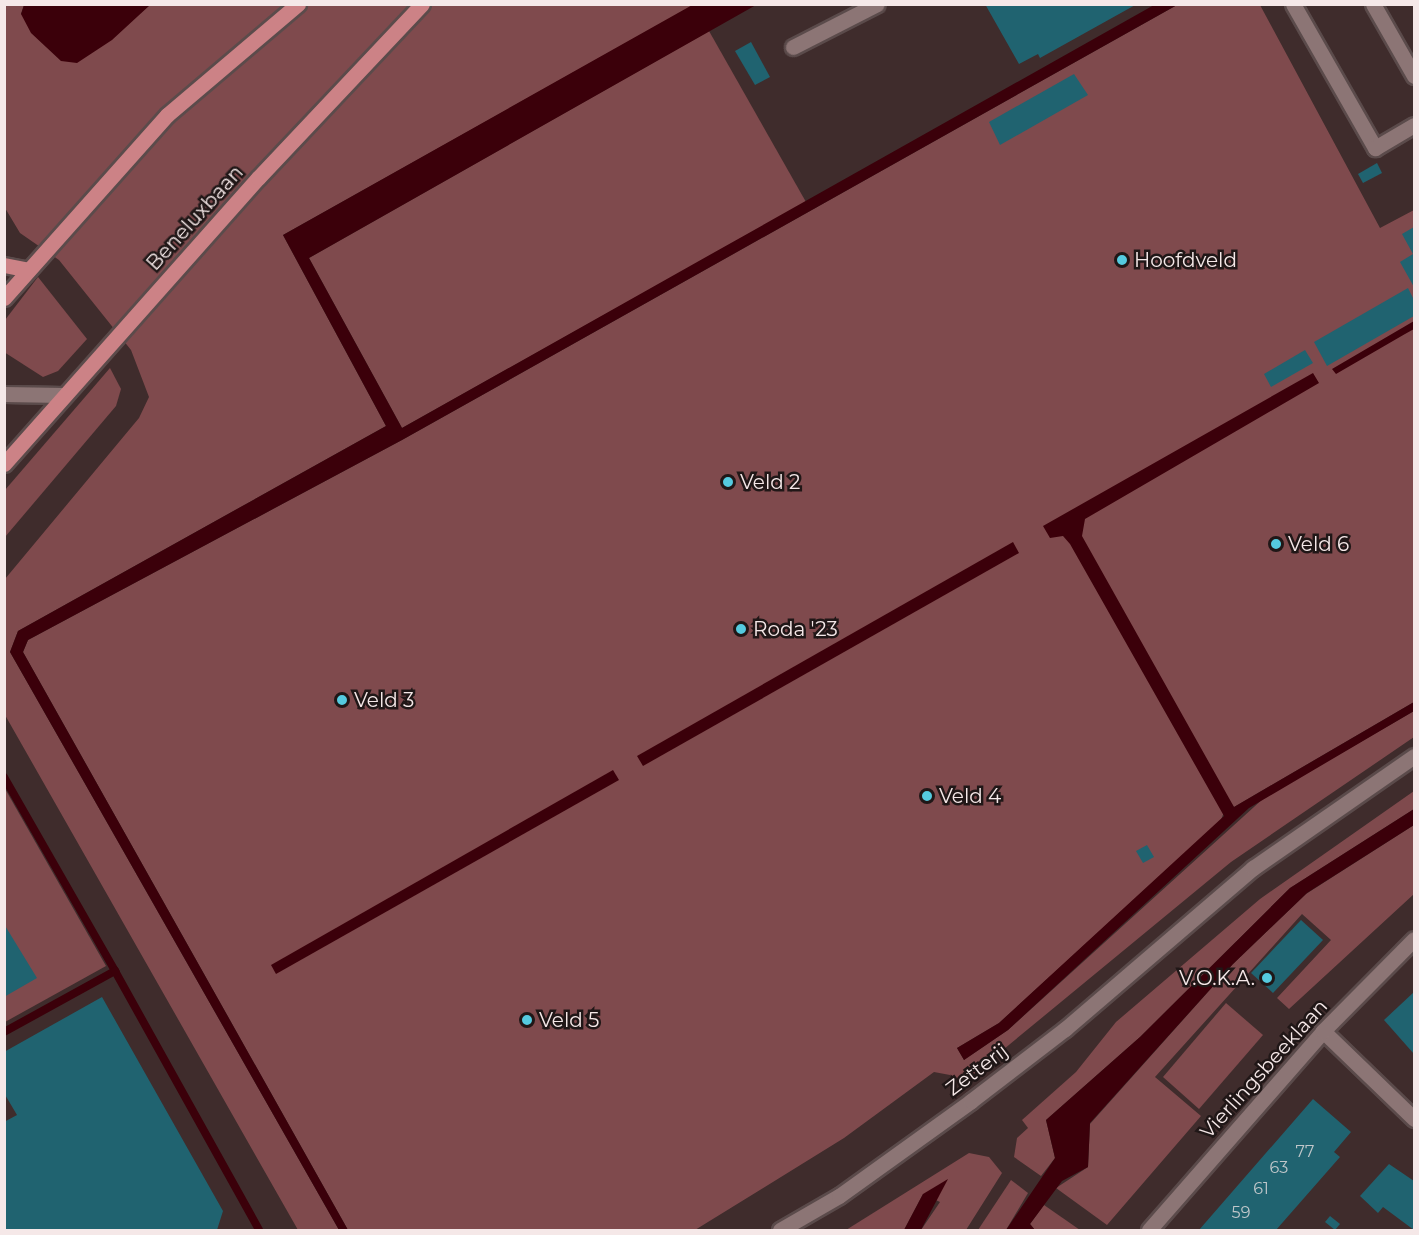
<!DOCTYPE html>
<style>
body{margin:0}
#map{position:relative;width:1419px;height:1235px;overflow:hidden;background:#3f2c2c;font-family:Montserrat,sans-serif}
div>[style]{position:absolute}
.green>*{inset:0;background:#7f4a4d}
.water>*{inset:0;background:#3b000a}
.stream>*{height:8px;margin:-4px;padding:0 4px;transform-origin:4px;border-radius:4px;background:#3b000a}
.building>*{inset:0;background:#206370}
.roads{filter:drop-shadow(2px 0 #5b4b4b) drop-shadow(-2px 0 #5b4b4b) drop-shadow(0 2px #5b4b4b) drop-shadow(0 -2px #5b4b4b)}
.lane>*{height:15px;margin:-7.5px;padding:0 7.5px;transform-origin:7.5px;border-radius:7.5px;background:#8c7575}
.street>*{height:15px;margin:-7.5px;padding:0 7.5px;transform-origin:7.5px;border-radius:7.5px;background:#8c7575}
.secondary>*{height:15px;margin:-7.5px;padding:0 7.5px;transform-origin:7.5px;border-radius:7.5px;background:#8c7575}
.primary>*{height:15px;margin:-7.5px;padding:0 7.5px;transform-origin:7.5px;border-radius:7.5px;background:#cc8286}
.dots>*{width:16px;height:16px;translate:-50% -50%;box-sizing:border-box;border:3px solid #201717;border-radius:50%}
span{translate:-50% -50%;white-space:nowrap;text-align:center;line-height:1.15;-webkit-text-stroke:5px #201717;paint-order:stroke}
.number-label{font-size:16px;color:#c0c7ca}
.number-label span{-webkit-text-stroke-width:0}
.street-label{font-size:20px;color:#f5e8e8}
.poi-label{font-size:20px;color:#f5e8e8}
.left{translate:0 -50%;text-align:left}
.right{translate:-100% -50%;text-align:right}
.frame{position:absolute;inset:0;border:6px solid #f5e8e8;pointer-events:none}
</style>
<div id="map">
<div class="green">
<i style="clip-path:polygon(5px 5px,24px 5px,21px 14px,96px 49px,150px 5px,694px 5px,283px 235px,386px 426px,18px 631px,10px 652px,339px 1230px,298px 1230px,5px 715px,5px 579px,139px 418px,149px 397px,131px 350px,59px 260px,20px 233px,5px 208px)"></i>
<i style="clip-path:polygon(1177px 5px,1260px 5px,1380px 228px,1414px 210px,1414px 702px,1234px 807px,1172px 721px,1224px 812px,1221px 820px,999px 1023px,957px 1048px,964px 1060px,1008px 1030px,1265px 797px,1414px 711px,1414px 737px,1231px 862px,959px 1086px,950px 1075px,934px 1072px,844px 1138px,695px 1230px,348px 1230px,23px 652px,28px 640px,402px 440px)"></i>
<i style="clip-path:polygon(709px 31px,806px 202px,402px 428px,309px 258px)"></i>
<i style="clip-path:polygon(38px 277px,87px 339px,58px 371px,43px 377px,4px 352px,5px 320px)"></i>
<i style="clip-path:polygon(110px 368px,121px 389px,116px 406px,5px 537px,5px 490px)"></i>
<i style="clip-path:polygon(4px 787px,106px 966px,5px 1022px,4px 1022px)"></i>
<i style="clip-path:polygon(1414px 791px,1414px 809px,1290px 888px,1140px 1037px,1046px 1120px,1055px 1158px,1041px 1176px,1014px 1157px,1017px 1138px,1028px 1128px,1022px 1120px,1076px 1072px,1116px 1022px,1260px 899px)"></i>
<i style="clip-path:polygon(1414px 825px,1414px 894px,1289px 1009px,1277px 998px,1331px 940px,1302px 914px,1155px 1077px,1201px 1116px,1107px 1225px,1056px 1188px,1088px 1167px,1090px 1124px,1233px 964px,1306px 894px)"></i>
<i style="clip-path:polygon(1226px 1003px,1263px 1035px,1199px 1109px,1163px 1077px)"></i>
<i style="clip-path:polygon(969px 1153px,989px 1157px,1002px 1173px,966px 1230px,921px 1230px,940px 1202px,923px 1194px,904px 1230px,846px 1230px)"></i>
<i style="clip-path:polygon(1011px 1180px,1028px 1193px,1006px 1230px,978px 1230px)"></i>
<i style="clip-path:polygon(1044px 1205px,1080px 1230px,1035px 1230px,1030px 1224px)"></i>
</div>
<div class="water">
<i style="clip-path:polygon(694px 4px,756px 5px,309px 258px,402px 428px,1154px 5px,1177px 5px,402px 440px,28px 640px,23px 652px,348px 1230px,339px 1230px,10px 652px,18px 631px,386px 426px,283px 235px)"></i>
<i style="clip-path:polygon(24px 5px,24px 4px,150px 5px,112px 40px,77px 63px,61px 61px,31px 33px,21px 14px)"></i>
<i style="clip-path:polygon(1414px 321px,1414px 329px,1405px 334px,1336px 374px,1332px 369px)"></i>
<i style="clip-path:polygon(1313px 373px,1319px 383px,1085px 519px,1082px 536px,1234px 807px,1414px 702px,1414px 711px,1249px 808px,1008px 1030px,964px 1060px,957px 1048px,999px 1023px,1224px 816px,1070px 544px,1063px 536px,1050px 538px,1043px 526px)"></i>
<i style="clip-path:polygon(1013px 542px,1019px 553px,643px 766px,637px 756px)"></i>
<i style="clip-path:polygon(613px 770px,619px 780px,276px 974px,271px 965px)"></i>
<i style="clip-path:polygon(1414px 809px,1414px 825px,1307px 893px,1233px 964px,1090px 1123px,1088px 1167px,1062px 1181px,1030px 1224px,1035px 1230px,1006px 1230px,1055px 1158px,1046px 1120px,1140px 1037px,1290px 888px)"></i>
<i style="clip-path:polygon(948px 1179px,921px 1230px,904px 1230px,923px 1194px)"></i>
</div>
<div class="stream">
<i style="left:4px;top:777px;width:224px;rotate:60.2deg"></i>
<i style="left:4px;top:1032px;width:127px;rotate:-28.8deg"></i>
<i style="left:115px;top:971px;width:296px;rotate:60.9deg"></i>
</div>
<div class="building">
<i style="clip-path:polygon(985px 4px,1137px 4px,1040px 58px,1038px 54px,1019px 64px)"></i>
<i style="clip-path:polygon(751px 42px,770px 77px,755px 85px,735px 51px)"></i>
<i style="clip-path:polygon(1074px 74px,1088px 95px,1000px 145px,989px 122px)"></i>
<i style="clip-path:polygon(1377px 163px,1382px 173px,1363px 183px,1358px 174px)"></i>
<i style="clip-path:polygon(1414px 227px,1414px 287px,1400px 262px,1413px 254px,1402px 234px)"></i>
<i style="clip-path:polygon(1408px 288px,1414px 300px,1414px 316px,1327px 366px,1314px 342px)"></i>
<i style="clip-path:polygon(1305px 350px,1313px 363px,1271px 387px,1264px 374px)"></i>
<i style="clip-path:polygon(1147px 845px,1154px 857px,1143px 863px,1136px 851px)"></i>
<i style="clip-path:polygon(1301px 920px,1323px 940px,1273px 993px,1251px 973px)"></i>
<i style="clip-path:polygon(4px 924px,37px 978px,4px 997px)"></i>
<i style="clip-path:polygon(1414px 992px,1414px 1054px,1384px 1020px)"></i>
<i style="clip-path:polygon(102px 997px,223px 1211px,217px 1230px,4px 1230px,4px 1122px,17px 1115px,4px 1093px,4px 1052px)"></i>
<i style="clip-path:polygon(1313px 1099px,1351px 1132px,1334px 1152px,1340px 1157px,1276px 1230px,1199px 1230px)"></i>
<i style="clip-path:polygon(1389px 1164px,1414px 1181px,1414px 1230px,1383px 1207px,1378px 1213px,1360px 1196px)"></i>
<i style="clip-path:polygon(1330px 1216px,1340px 1224px,1335px 1230px,1325px 1222px)"></i>
</div>
<div class="roads">
<div class="lane">
<i style="left:1293px;top:4px;width:166px;rotate:60.3deg"></i>
<i style="left:1375px;top:148px;width:45px;rotate:-30.5deg"></i>
<i style="left:1373px;top:4px;width:83px;rotate:60.3deg"></i>
<i style="left:793px;top:47px;width:94px;rotate:-27.1deg"></i>
</div>
<div class="street">
<i style="left:1323px;top:1031px;width:127px;rotate:44deg"></i>
<i style="left:1149px;top:1230px;width:264px;rotate:-48.8deg"></i>
<i style="left:1323px;top:1031px;width:129px;rotate:-45.3deg"></i>
</div>
<div class="secondary">
<i style="left:4px;top:394px;width:59px;rotate:1deg"></i>
<i style="left:780px;top:1230px;width:68px;rotate:-30deg"></i>
<i style="left:839px;top:1196px;width:163px;rotate:-35.7deg"></i>
<i style="left:971px;top:1101px;width:118px;rotate:-37.5deg"></i>
<i style="left:1065px;top:1029px;width:248px;rotate:-40.6deg"></i>
<i style="left:1253px;top:868px;width:196px;rotate:-34.8deg"></i>
</div>
<div class="primary">
<i style="left:4px;top:265px;width:25px;rotate:11deg"></i>
<i style="left:4px;top:298px;width:245px;rotate:-48.3deg"></i>
<i style="left:167px;top:115px;width:172px;rotate:-40.3deg"></i>
<i style="left:4px;top:464px;width:383px;rotate:-48.4deg"></i>
<i style="left:258px;top:178px;width:239px;rotate:-46.7deg"></i>
</div>
</div>
<div class="dots">
<i style="left:1122px;top:260px;background:#55cadf"></i>
<i style="left:728px;top:482px;background:#55cadf"></i>
<i style="left:1276px;top:544px;background:#55cadf"></i>
<i style="left:741px;top:629px;background:#55cadf"></i>
<i style="left:342px;top:700px;background:#55cadf"></i>
<i style="left:927px;top:796px;background:#55cadf"></i>
<i style="left:1267px;top:978px;background:#55cadf"></i>
<i style="left:527px;top:1020px;background:#55cadf"></i>
</div>
<div class="number-label">
<span style="left:1305px;top:1152px">77</span>
<span style="left:1279px;top:1168px">63</span>
<span style="left:1261px;top:1189px">61</span>
<span style="left:1241px;top:1213px">59</span>
</div>
<div class="street-label">
<span style="left:195px;top:218px;rotate:-48deg">Beneluxbaan</span>
<span style="left:1264px;top:1069px;rotate:-48deg">Vierlingsbeeklaan</span>
<span style="left:977px;top:1070px;rotate:-37deg">Zetterij</span>
</div>
<div class="poi-label">
<span class="left" style="left:1134px;top:260px">Hoofdveld</span>
<span class="left" style="left:740px;top:482px">Veld 2</span>
<span class="left" style="left:1288px;top:544px">Veld 6</span>
<span class="left" style="left:753px;top:629px">Roda '23</span>
<span class="left" style="left:354px;top:700px">Veld 3</span>
<span class="left" style="left:939px;top:796px">Veld 4</span>
<span class="right" style="left:1255px;top:978px">V.O.K.A.</span>
<span class="left" style="left:539px;top:1020px">Veld 5</span>
</div>
<div class="frame"></div>
</div>
